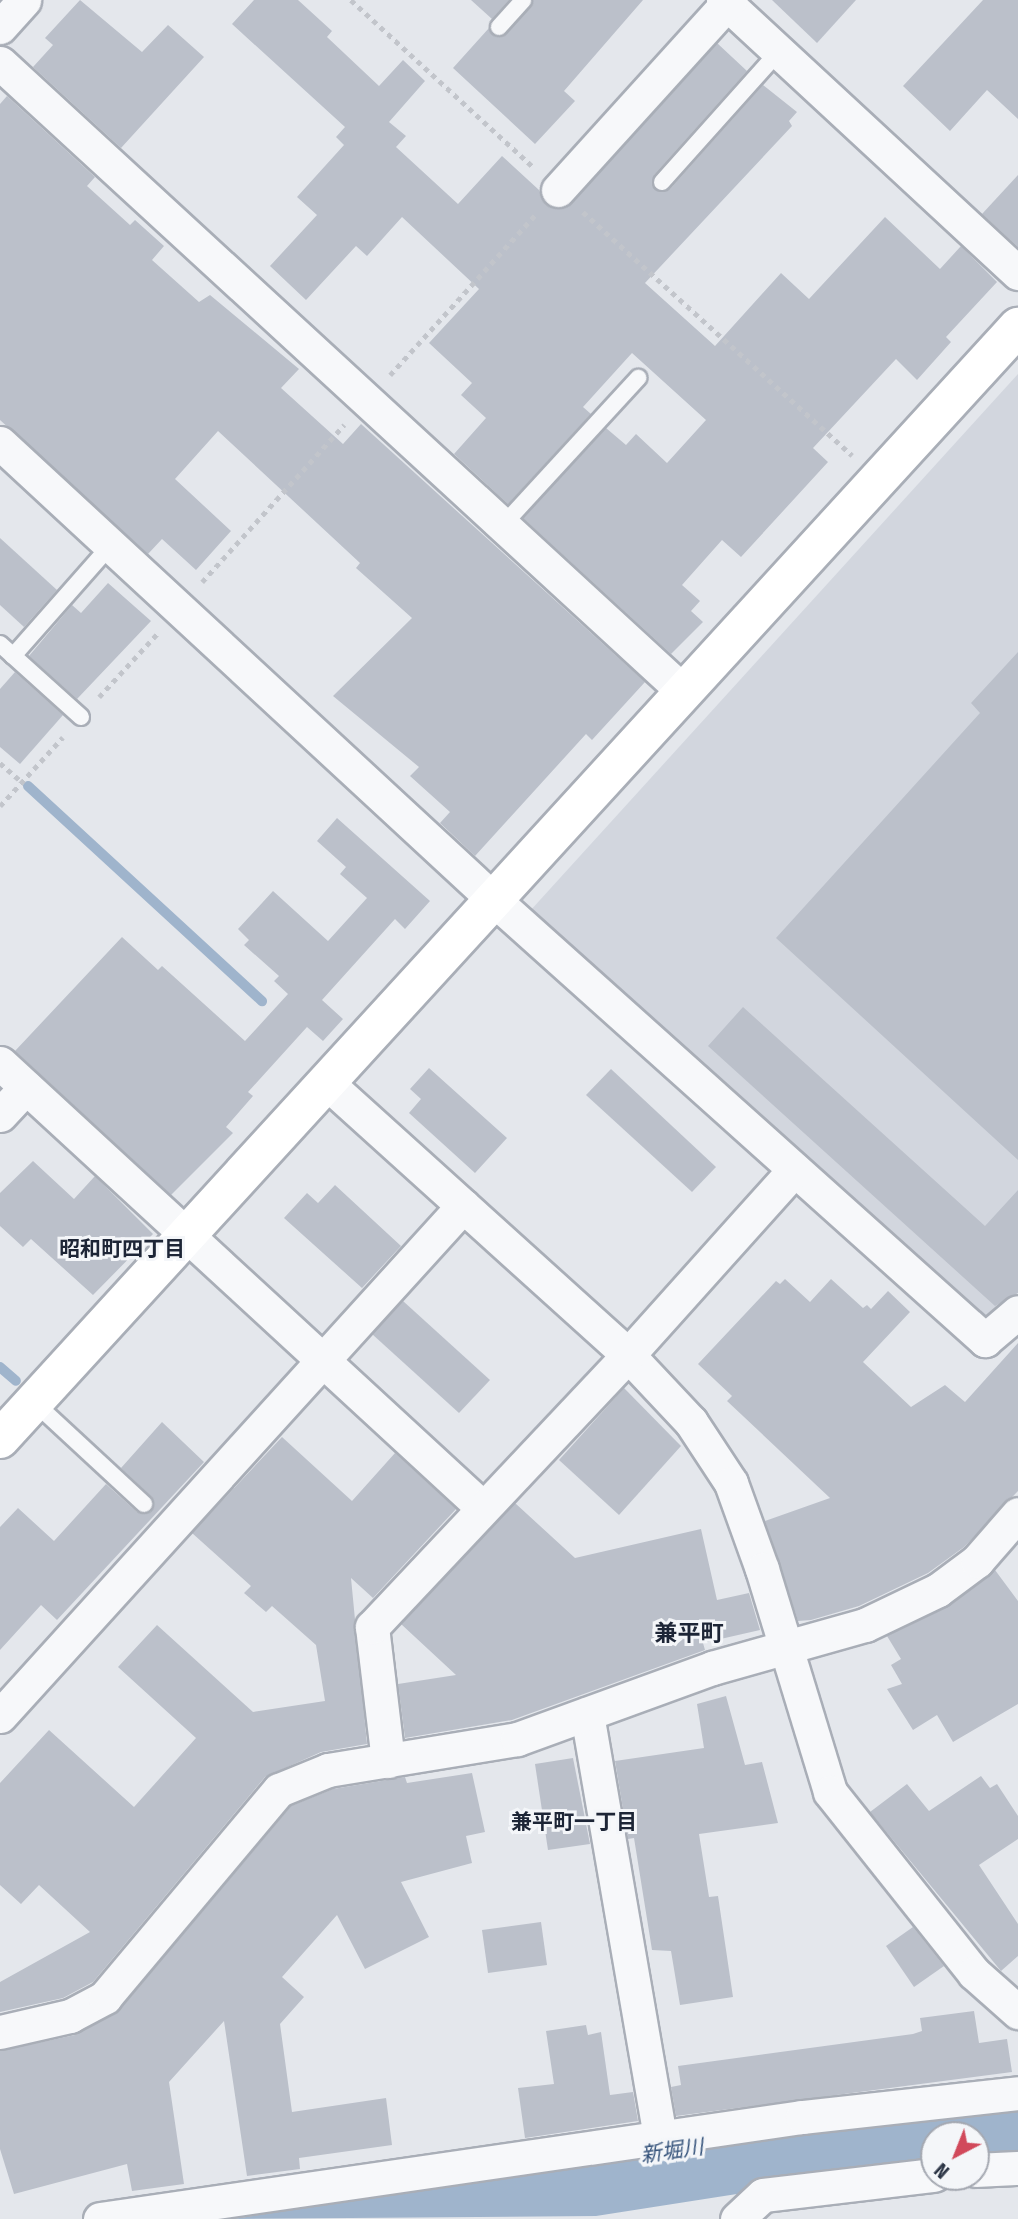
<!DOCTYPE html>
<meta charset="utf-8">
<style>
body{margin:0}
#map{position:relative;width:1018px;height:2219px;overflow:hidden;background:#e4e7ec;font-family:"Fira Sans Condensed","Noto Sans JP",sans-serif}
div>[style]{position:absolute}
.built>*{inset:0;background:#d2d6de}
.water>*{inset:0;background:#9fb4cc}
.stream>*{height:10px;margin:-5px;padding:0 5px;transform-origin:5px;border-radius:5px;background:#9fb4cc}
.building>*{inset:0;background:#bbc0ca}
.path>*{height:4.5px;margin-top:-2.25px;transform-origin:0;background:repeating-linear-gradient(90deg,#c2c5cb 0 5px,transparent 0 10px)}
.roads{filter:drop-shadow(2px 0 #a9aeb7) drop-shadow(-2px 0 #a9aeb7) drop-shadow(0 2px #a9aeb7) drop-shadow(0 -2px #a9aeb7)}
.lane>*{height:16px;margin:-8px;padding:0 8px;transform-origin:8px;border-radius:8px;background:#f7f8fa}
.street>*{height:33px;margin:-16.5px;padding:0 16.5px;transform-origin:16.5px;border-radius:16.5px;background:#f7f8fa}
.secondary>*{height:38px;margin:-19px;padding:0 19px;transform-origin:19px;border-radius:19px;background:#fff}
span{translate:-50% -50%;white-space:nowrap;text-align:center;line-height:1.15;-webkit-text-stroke:6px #f4f6f9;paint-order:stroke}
.neighbourhood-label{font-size:21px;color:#1d2536;font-weight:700}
.water-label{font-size:21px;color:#34527a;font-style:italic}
.quarter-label{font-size:23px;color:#1d2536;font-weight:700}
.north{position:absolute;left:920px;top:2121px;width:70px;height:70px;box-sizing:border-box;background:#f4f6f9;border:2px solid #a4a8b1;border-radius:50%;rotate:222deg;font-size:19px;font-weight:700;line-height:28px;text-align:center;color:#2b3445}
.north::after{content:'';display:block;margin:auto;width:24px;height:32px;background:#d1495b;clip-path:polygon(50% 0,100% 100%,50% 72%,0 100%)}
</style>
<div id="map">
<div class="built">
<i style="clip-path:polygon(1018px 374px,1018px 1287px,982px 1325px,530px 911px)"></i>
</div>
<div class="water">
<i style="clip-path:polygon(1018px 2104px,1018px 2153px,976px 2157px,976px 2135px,934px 2135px,934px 2163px,596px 2216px,233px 2219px,553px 2169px)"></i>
</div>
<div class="stream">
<i style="left:28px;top:786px;width:318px;rotate:42.6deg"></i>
<i style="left:0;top:1367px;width:21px;rotate:41deg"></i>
</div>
<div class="building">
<i style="clip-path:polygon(80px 0,142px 52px,168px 25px,204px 57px,121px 148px,33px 67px,53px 45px,45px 38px)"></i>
<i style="clip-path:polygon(254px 0,298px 0,332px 31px,327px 37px,379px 86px,403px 60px,425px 81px,389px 122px,406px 136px,396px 147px,458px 204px,502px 156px,539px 190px,546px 205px,565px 208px,717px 43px,747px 71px,654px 175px,656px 190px,670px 189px,763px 85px,797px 112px,789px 121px,792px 126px,645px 283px,715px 346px,781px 273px,809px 299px,885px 217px,940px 269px,961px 246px,997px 282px,946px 337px,951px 342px,917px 380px,896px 359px,813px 448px,828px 462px,741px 557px,722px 540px,682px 585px,700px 601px,691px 611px,703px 622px,671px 654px,523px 518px,606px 428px,626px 445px,636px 434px,667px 463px,706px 420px,632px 353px,583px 407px,591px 414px,508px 504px,454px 454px,486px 418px,461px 395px,472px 383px,429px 343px,479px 289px,402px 217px,367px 256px,356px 246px,306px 300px,270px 266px,317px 215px,297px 197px,344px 145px,336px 137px,345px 127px,232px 24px)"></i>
<i style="clip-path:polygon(471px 0,509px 0,492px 19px)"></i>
<i style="clip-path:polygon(533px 0,643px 0,564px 91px,575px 101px,535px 144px,453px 68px,489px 28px,496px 37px,506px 34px)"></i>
<i style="clip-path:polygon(772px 0,856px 0,817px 43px)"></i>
<i style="clip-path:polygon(983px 0,1018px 0,1018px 119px,987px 90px,950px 131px,903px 86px)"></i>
<i style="clip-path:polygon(7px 96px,95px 177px,87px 186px,130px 225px,135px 220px,164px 246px,152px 260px,199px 302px,210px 295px,299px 369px,281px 388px,343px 444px,361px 424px,645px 682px,592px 740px,586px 734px,475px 856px,440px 823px,450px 812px,410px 776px,419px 767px,333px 696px,412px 618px,356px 568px,360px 563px,218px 431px,175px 479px,231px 531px,196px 570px,162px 539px,148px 554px,0 420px,0 104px)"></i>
<i style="clip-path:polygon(1018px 175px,1018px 247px,982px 214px)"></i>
<i style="clip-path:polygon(0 538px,57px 590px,24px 627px,0 605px)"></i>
<i style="clip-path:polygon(108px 583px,151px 621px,77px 699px,29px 656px,72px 605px,81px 613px)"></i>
<i style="clip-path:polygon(1018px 652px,1018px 1160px,776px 938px,980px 713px,971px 703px)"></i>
<i style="clip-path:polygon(15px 672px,63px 715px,20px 764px,0 747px,0 689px)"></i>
<i style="clip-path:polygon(337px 818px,430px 901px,405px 929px,395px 919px,322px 1000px,343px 1019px,323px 1041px,307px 1027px,248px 1092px,253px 1096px,226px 1127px,233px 1133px,171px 1195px,15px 1051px,122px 937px,158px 970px,162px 966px,245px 1041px,288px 994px,274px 981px,279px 976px,244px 945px,249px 940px,238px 929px,273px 891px,328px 941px,367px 898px,340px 874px,346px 867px,317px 841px)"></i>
<i style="clip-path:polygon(743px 1007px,985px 1226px,1018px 1190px,1018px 1293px,995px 1306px,708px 1046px)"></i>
<i style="clip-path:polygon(429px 1068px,507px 1138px,475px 1173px,409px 1113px,421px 1099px,410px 1089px)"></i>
<i style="clip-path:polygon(611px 1069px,716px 1167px,692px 1192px,586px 1095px)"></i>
<i style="clip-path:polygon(33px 1161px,74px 1199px,95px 1176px,153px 1234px,93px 1295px,31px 1239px,23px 1247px,0 1226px,0 1193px)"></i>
<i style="clip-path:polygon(335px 1185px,401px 1246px,362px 1288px,284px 1218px,307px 1193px,318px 1203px)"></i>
<i style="clip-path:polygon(785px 1279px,810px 1302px,831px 1279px,863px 1308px,867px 1305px,871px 1309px,888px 1291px,910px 1312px,863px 1362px,911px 1407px,945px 1385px,965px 1402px,1018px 1343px,1018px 1491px,964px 1547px,928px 1573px,859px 1606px,811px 1620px,798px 1621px,765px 1521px,830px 1498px,727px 1401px,732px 1396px,698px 1364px,776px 1281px,780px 1284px)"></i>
<i style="clip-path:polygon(403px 1301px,490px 1380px,459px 1413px,372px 1334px)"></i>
<i style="clip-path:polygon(624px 1388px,681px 1446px,619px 1515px,559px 1460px)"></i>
<i style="clip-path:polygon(162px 1422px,204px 1462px,57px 1620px,41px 1605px,0 1650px,0 1527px,18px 1508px,54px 1541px,106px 1484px,137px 1512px,151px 1512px,152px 1497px,121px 1468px)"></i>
<i style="clip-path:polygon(282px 1437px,352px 1501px,395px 1453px,456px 1509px,373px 1598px,351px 1578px,367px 1744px,321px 1752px,265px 1777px,93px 1982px,63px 1998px,0 2012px,0 1982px,90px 1932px,39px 1885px,21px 1904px,0 1885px,0 1783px,49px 1730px,134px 1807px,196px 1738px,118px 1667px,157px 1625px,253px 1712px,325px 1701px,316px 1645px,272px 1606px,266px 1612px,244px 1593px,251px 1586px,192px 1533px)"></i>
<i style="clip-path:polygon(515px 1503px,575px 1558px,701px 1529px,717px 1600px,749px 1593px,760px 1630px,703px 1643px,705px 1650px,512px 1720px,405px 1738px,398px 1684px,456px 1675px,401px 1624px)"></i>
<i style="clip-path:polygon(995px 1570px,1018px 1601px,1018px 1704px,953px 1742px,937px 1715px,913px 1730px,887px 1689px,902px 1684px,891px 1665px,901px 1659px,887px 1636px,949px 1606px)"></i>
<i style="clip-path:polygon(726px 1696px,745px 1765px,762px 1762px,778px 1823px,699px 1834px,709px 1897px,718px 1896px,733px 1997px,680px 2005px,671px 1951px,652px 1950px,634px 1838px,628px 1839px,615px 1761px,704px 1748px,697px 1704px)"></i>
<i style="clip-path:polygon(573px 1758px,590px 1844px,548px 1850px,535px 1764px)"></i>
<i style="clip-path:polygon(472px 1773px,485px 1832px,466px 1836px,472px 1863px,401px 1882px,429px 1937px,365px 1969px,337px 1915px,282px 1977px,304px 1997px,280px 2024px,292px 2112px,386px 2098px,392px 2145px,299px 2158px,300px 2169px,247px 2176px,224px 2021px,169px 2082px,184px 2184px,132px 2191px,127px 2164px,14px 2194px,0 2149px,0 2051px,75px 2035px,119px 2010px,291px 1806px,333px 1789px,405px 1777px,407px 1783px)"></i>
<i style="clip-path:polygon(981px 1776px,990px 1788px,997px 1784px,1018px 1816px,1018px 1839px,979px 1865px,1018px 1924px,1018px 1956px,1001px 1971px,870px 1812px,907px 1784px,929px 1811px)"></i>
<i style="clip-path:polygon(541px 1922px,547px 1965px,488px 1973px,482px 1930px)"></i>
<i style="clip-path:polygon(913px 1927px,944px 1966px,914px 1987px,886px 1946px)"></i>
<i style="clip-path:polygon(974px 2011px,979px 2043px,1007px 2039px,1012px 2072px,676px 2116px,671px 2087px,681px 2085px,678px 2066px,913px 2034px,922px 2031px,920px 2018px)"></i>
<i style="clip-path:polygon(586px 2025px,588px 2035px,601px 2032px,610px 2095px,633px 2092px,638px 2121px,525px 2138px,518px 2088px,554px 2084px,546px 2031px)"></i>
</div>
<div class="path">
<i style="left:351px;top:0;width:246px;rotate:42.5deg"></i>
<i style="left:583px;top:212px;width:363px;rotate:42.1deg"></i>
<i style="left:390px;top:375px;width:216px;rotate:-47.8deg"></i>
<i style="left:202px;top:582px;width:212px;rotate:-47.9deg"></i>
<i style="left:99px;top:697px;width:86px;rotate:-47.4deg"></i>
<i style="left:0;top:763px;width:29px;rotate:41deg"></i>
<i style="left:0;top:806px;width:93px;rotate:-47.6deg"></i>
</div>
<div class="roads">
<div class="lane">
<i style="left:499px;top:27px;width:36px;rotate:-48deg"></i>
<i style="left:662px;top:182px;width:176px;rotate:-48.2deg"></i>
<i style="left:503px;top:525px;width:200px;rotate:-47.4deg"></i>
<i style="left:0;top:644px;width:109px;rotate:42deg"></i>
<i style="left:13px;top:656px;width:148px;rotate:-48.6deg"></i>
<i style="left:34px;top:1402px;width:150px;rotate:42.8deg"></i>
</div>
<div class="street">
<i style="left:723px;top:0;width:402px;rotate:42.8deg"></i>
<i style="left:0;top:27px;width:36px;rotate:-48deg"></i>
<i style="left:0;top:63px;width:929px;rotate:42.6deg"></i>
<i style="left:558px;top:190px;width:256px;rotate:-47.8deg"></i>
<i style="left:0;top:443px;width:672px;rotate:42.77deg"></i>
<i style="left:493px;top:899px;width:661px;rotate:41.87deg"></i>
<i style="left:985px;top:1340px;width:43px;rotate:-40.3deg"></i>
<i style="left:0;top:1063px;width:655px;rotate:42.65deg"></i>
<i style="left:326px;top:1082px;width:407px;rotate:42.1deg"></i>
<i style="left:628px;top:1355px;width:92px;rotate:46.8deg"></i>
<i style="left:691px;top:1422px;width:73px;rotate:56.7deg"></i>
<i style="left:731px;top:1483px;width:91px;rotate:70.2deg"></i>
<i style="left:762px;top:1569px;width:233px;rotate:73deg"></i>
<i style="left:830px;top:1792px;width:231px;rotate:51.5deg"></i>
<i style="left:974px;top:1973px;width:59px;rotate:41.6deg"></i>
<i style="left:0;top:1115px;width:38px;rotate:-47deg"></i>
<i style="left:587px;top:1714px;width:429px;rotate:80.2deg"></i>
<i style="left:0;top:1716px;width:689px;rotate:-47.77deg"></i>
<i style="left:388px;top:1761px;width:135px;rotate:-96.8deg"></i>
<i style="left:372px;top:1627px;width:374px;rotate:-46.7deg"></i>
<i style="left:628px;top:1355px;width:249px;rotate:-48.1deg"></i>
<i style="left:0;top:2032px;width:72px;rotate:-12.9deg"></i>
<i style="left:70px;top:2016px;width:40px;rotate:-28deg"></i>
<i style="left:105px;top:1997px;width:270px;rotate:-50deg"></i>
<i style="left:279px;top:1790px;width:53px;rotate:-22.2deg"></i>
<i style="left:328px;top:1770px;width:192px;rotate:-9.3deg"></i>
<i style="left:517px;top:1739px;width:208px;rotate:-20deg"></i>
<i style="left:712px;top:1668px;width:159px;rotate:-15.7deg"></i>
<i style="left:865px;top:1625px;width:81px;rotate:-25.6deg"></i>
<i style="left:938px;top:1590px;width:49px;rotate:-36.6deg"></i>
<i style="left:977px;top:1561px;width:62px;rotate:-48.9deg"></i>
<i style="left:976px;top:2170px;width:42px;rotate:-2.7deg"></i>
<i style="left:100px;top:2219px;width:709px;rotate:-8.27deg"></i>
<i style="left:802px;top:2117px;width:217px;rotate:-6.3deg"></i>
<i style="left:737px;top:2219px;width:35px;rotate:-43deg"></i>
<i style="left:763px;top:2195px;width:172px;rotate:-6.7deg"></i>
</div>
<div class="secondary">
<i style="left:0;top:1439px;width:1508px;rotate:-47.53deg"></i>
</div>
</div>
<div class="neighbourhood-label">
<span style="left:122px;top:1249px">昭和町四丁目</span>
<span style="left:574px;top:1822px">兼平町一丁目</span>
</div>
<div class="water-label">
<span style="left:672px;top:2151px;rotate:-8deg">新堀川</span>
</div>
<div class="quarter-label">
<span style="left:689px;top:1633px">兼平町</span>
</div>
<div class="north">N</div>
</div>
